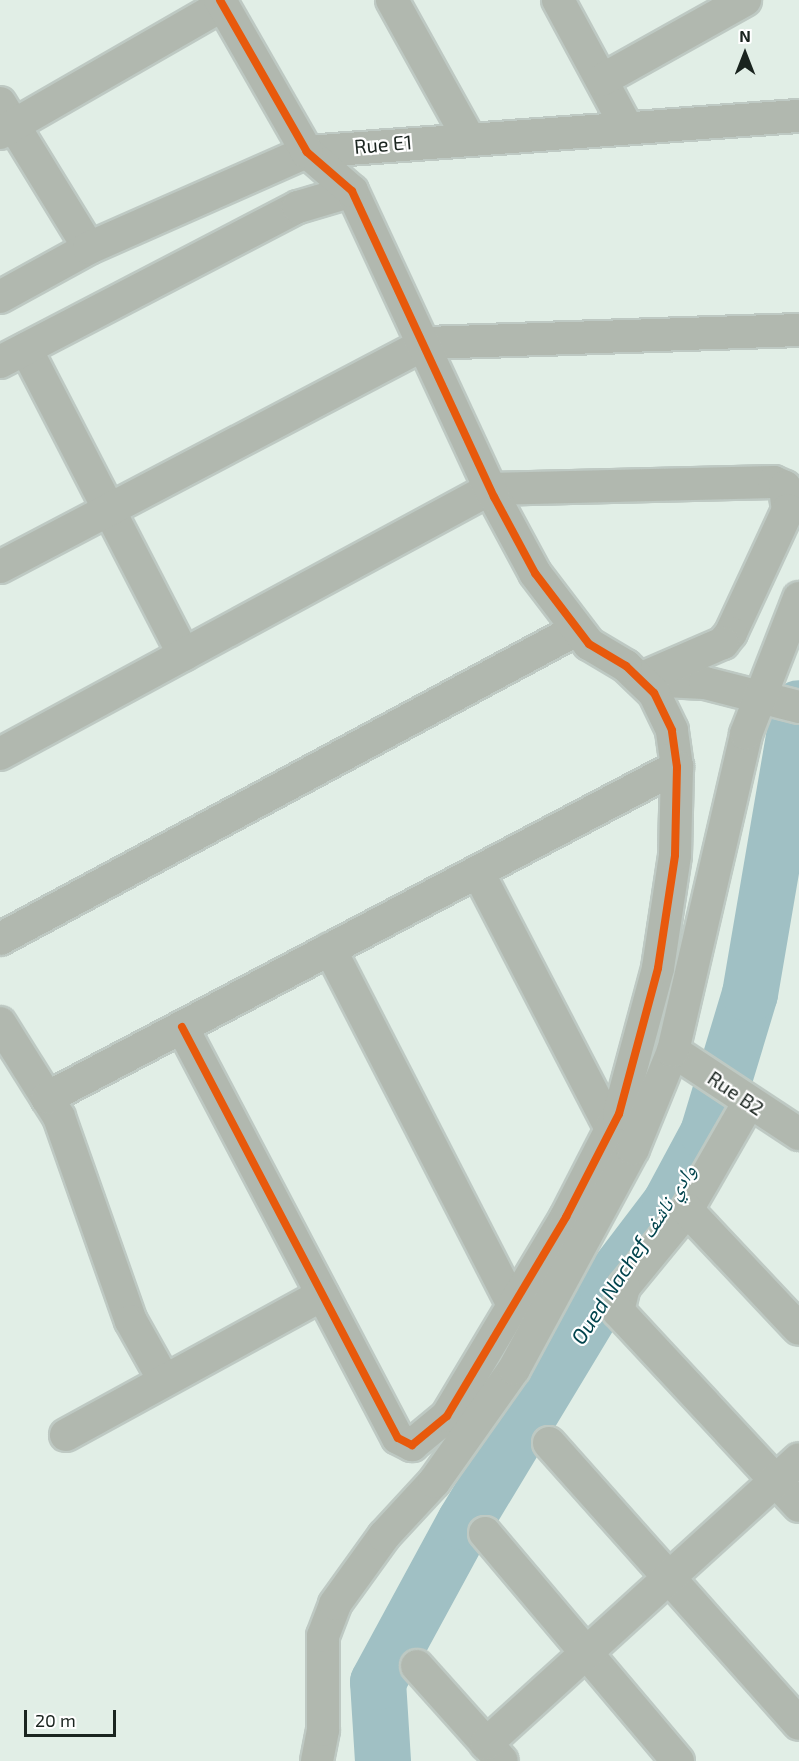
<!DOCTYPE html>
<meta charset="utf-8">
<style>
body{margin:0}
#map{position:relative;width:799px;height:1761px;overflow:hidden;background:#e1eee6;font-family:"Exo 2","Noto Naskh Arabic",sans-serif}
div>[style]{position:absolute}
.river>*{height:56px;margin:-28px;padding:0 28px;transform-origin:28px;border-radius:28px;background:#a0c0c4}
.roads{filter:drop-shadow(2px 0 #bec9c3) drop-shadow(-2px 0 #bec9c3) drop-shadow(0 2px #bec9c3) drop-shadow(0 -2px #bec9c3)}
.minor>*{height:32px;margin:-16px;padding:0 16px;transform-origin:16px;border-radius:16px;background:#b1b8af}
.cycleway>*{height:8px;margin:-4px;padding:0 4px;transform-origin:4px;border-radius:4px;background:#e8590c}
span{translate:-50% -50%;white-space:nowrap;text-align:center;line-height:1.15;-webkit-text-stroke:4.5px #fff;paint-order:stroke}
.street-label{font-size:20px;color:#1a241f}
.water-label{font-size:21px;color:#02444d;font-style:italic}
.north{position:absolute;left:715px;top:24px;width:60px;height:60px;-webkit-text-stroke:4px #fff;paint-order:stroke;rotate:0deg;font-size:16px;font-weight:700;line-height:24px;text-align:center;color:#1a241f}
.north::after{content:'';display:block;margin:auto;width:21px;height:27px;background:#1a241f;clip-path:polygon(50% 0,100% 100%,50% 72%,0 100%)}
.scale{position:absolute;left:24px;top:1710px;width:92px;height:27px;box-sizing:border-box;border:3px solid #1a241f;border-top:0;padding-left:8px;font-size:18px;line-height:21px;white-space:nowrap;color:#1a241f;-webkit-text-stroke:4px #fff;paint-order:stroke}
</style>
<div id="map">
<div class="river">
<i style="left:383px;top:1761px;width:79px;rotate:-93.6deg"></i>
<i style="left:378px;top:1682px;width:182px;rotate:-61.5deg"></i>
<i style="left:465px;top:1522px;width:275px;rotate:-58.9deg"></i>
<i style="left:607px;top:1287px;width:104px;rotate:-52.8deg"></i>
<i style="left:670px;top:1204px;width:81px;rotate:-61.8deg"></i>
<i style="left:708px;top:1133px;width:145px;rotate:-73.2deg"></i>
<i style="left:750px;top:994px;width:290px;rotate:-80.3deg"></i>
</div>
<div class="roads">
<div class="minor">
<i style="left:392px;top:0;width:157px;rotate:61deg"></i>
<i style="left:558px;top:0;width:143px;rotate:61.6deg"></i>
<i style="left:602px;top:80px;width:164px;rotate:-29.2deg"></i>
<i style="left:0;top:103px;width:170px;rotate:58.5deg"></i>
<i style="left:0;top:133px;width:257px;rotate:-29.9deg"></i>
<i style="left:0;top:297px;width:102px;rotate:-28.8deg"></i>
<i style="left:89px;top:248px;width:238px;rotate:-23.8deg"></i>
<i style="left:307px;top:152px;width:493px;rotate:-4.2deg"></i>
<i style="left:26px;top:349px;width:344px;rotate:62.7deg"></i>
<i style="left:0;top:362px;width:336px;rotate:-27.5deg"></i>
<i style="left:298px;top:207px;width:56px;rotate:-16.5deg"></i>
<i style="left:0;top:567px;width:482px;rotate:-27.7deg"></i>
<i style="left:427px;top:343px;width:372px;rotate:-2deg"></i>
<i style="left:644px;top:680px;width:61px;rotate:2.8deg"></i>
<i style="left:705px;top:683px;width:97px;rotate:14.3deg"></i>
<i style="left:0;top:754px;width:557px;rotate:-28.41deg"></i>
<i style="left:490px;top:489px;width:284px;rotate:-1.4deg"></i>
<i style="left:774px;top:482px;width:12px;rotate:24deg"></i>
<i style="left:785px;top:487px;width:23px;rotate:83deg"></i>
<i style="left:788px;top:510px;width:136px;rotate:114.9deg"></i>
<i style="left:731px;top:633px;width:13px;rotate:129deg"></i>
<i style="left:723px;top:643px;width:90px;rotate:156.6deg"></i>
<i style="left:478px;top:872px;width:289px;rotate:62.6deg"></i>
<i style="left:0;top:939px;width:654px;rotate:-28.21deg"></i>
<i style="left:330px;top:949px;width:400px;rotate:62.8deg"></i>
<i style="left:0;top:1023px;width:111px;rotate:57.9deg"></i>
<i style="left:59px;top:1117px;width:216px;rotate:70.6deg"></i>
<i style="left:131px;top:1321px;width:68px;rotate:60.8deg"></i>
<i style="left:182px;top:1027px;width:464px;rotate:62.3deg"></i>
<i style="left:398px;top:1438px;width:16px;rotate:27deg"></i>
<i style="left:412px;top:1445px;width:45px;rotate:-39.6deg"></i>
<i style="left:447px;top:1416px;width:232px;rotate:-59.1deg"></i>
<i style="left:566px;top:1217px;width:116px;rotate:-62.8deg"></i>
<i style="left:619px;top:1114px;width:151px;rotate:-75deg"></i>
<i style="left:658px;top:968px;width:114px;rotate:-81.4deg"></i>
<i style="left:675px;top:855px;width:88px;rotate:-88.7deg"></i>
<i style="left:677px;top:767px;width:37px;rotate:-98deg"></i>
<i style="left:672px;top:730px;width:41px;rotate:-115.9deg"></i>
<i style="left:654px;top:693px;width:39px;rotate:-136deg"></i>
<i style="left:626px;top:666px;width:43px;rotate:-149.3deg"></i>
<i style="left:589px;top:644px;width:89px;rotate:-127.3deg"></i>
<i style="left:535px;top:573px;width:86px;rotate:-118.3deg"></i>
<i style="left:494px;top:497px;width:337px;rotate:-114.9deg"></i>
<i style="left:352px;top:191px;width:60px;rotate:-139.1deg"></i>
<i style="left:307px;top:152px;width:175px;rotate:-119.8deg"></i>
<i style="left:673px;top:1051px;width:151px;rotate:33.4deg"></i>
<i style="left:47px;top:1098px;width:712px;rotate:-27.72deg"></i>
<i style="left:749px;top:1102px;width:125px;rotate:119.9deg"></i>
<i style="left:687px;top:1210px;width:99px;rotate:129.3deg"></i>
<i style="left:624px;top:1287px;width:25px;rotate:104deg"></i>
<i style="left:618px;top:1311px;width:266px;rotate:47.1deg"></i>
<i style="left:687px;top:1210px;width:163px;rotate:46.7deg"></i>
<i style="left:66px;top:1435px;width:292px;rotate:-28.7deg"></i>
<i style="left:549px;top:1443px;width:376px;rotate:48.3deg"></i>
<i style="left:485px;top:1533px;width:299px;rotate:49.8deg"></i>
<i style="left:417px;top:1666px;width:127px;rotate:48.2deg"></i>
<i style="left:486px;top:1744px;width:423px;rotate:-42.3deg"></i>
<i style="left:317px;top:1761px;width:32px;rotate:-79deg"></i>
<i style="left:323px;top:1730px;width:94px;rotate:-90deg"></i>
<i style="left:323px;top:1636px;width:34px;rotate:-69deg"></i>
<i style="left:335px;top:1604px;width:84px;rotate:-54.2deg"></i>
<i style="left:384px;top:1536px;width:74px;rotate:-47.2deg"></i>
<i style="left:434px;top:1482px;width:138px;rotate:-54.7deg"></i>
<i style="left:514px;top:1369px;width:250px;rotate:-61.6deg"></i>
<i style="left:633px;top:1149px;width:106px;rotate:-67.8deg"></i>
<i style="left:673px;top:1051px;width:325px;rotate:-77deg"></i>
<i style="left:746px;top:734px;width:146px;rotate:-68.7deg"></i>
</div>
</div>
<div class="cycleway">
<i style="left:182px;top:1027px;width:464px;rotate:62.3deg"></i>
<i style="left:398px;top:1438px;width:16px;rotate:27deg"></i>
<i style="left:412px;top:1445px;width:45px;rotate:-39.6deg"></i>
<i style="left:447px;top:1416px;width:232px;rotate:-59.1deg"></i>
<i style="left:566px;top:1217px;width:116px;rotate:-62.8deg"></i>
<i style="left:619px;top:1114px;width:151px;rotate:-75deg"></i>
<i style="left:658px;top:968px;width:114px;rotate:-81.4deg"></i>
<i style="left:675px;top:855px;width:88px;rotate:-88.7deg"></i>
<i style="left:677px;top:767px;width:37px;rotate:-98deg"></i>
<i style="left:672px;top:730px;width:41px;rotate:-115.9deg"></i>
<i style="left:654px;top:693px;width:39px;rotate:-136deg"></i>
<i style="left:626px;top:666px;width:43px;rotate:-149.3deg"></i>
<i style="left:589px;top:644px;width:89px;rotate:-127.3deg"></i>
<i style="left:535px;top:573px;width:86px;rotate:-118.3deg"></i>
<i style="left:494px;top:497px;width:337px;rotate:-114.9deg"></i>
<i style="left:352px;top:191px;width:60px;rotate:-139.1deg"></i>
<i style="left:307px;top:152px;width:175px;rotate:-119.8deg"></i>
</div>
<div class="street-label">
<span style="left:383px;top:144px;rotate:-5deg">Rue E1</span>
<span style="left:736px;top:1093px;rotate:34deg">Rue B2</span>
</div>
<div class="water-label">
<span style="left:633px;top:1254px;rotate:-57deg">Oued Nachef وادي ناشف</span>
</div>
<div class="north">N</div>
<div class="scale">20 m</div>
</div>
